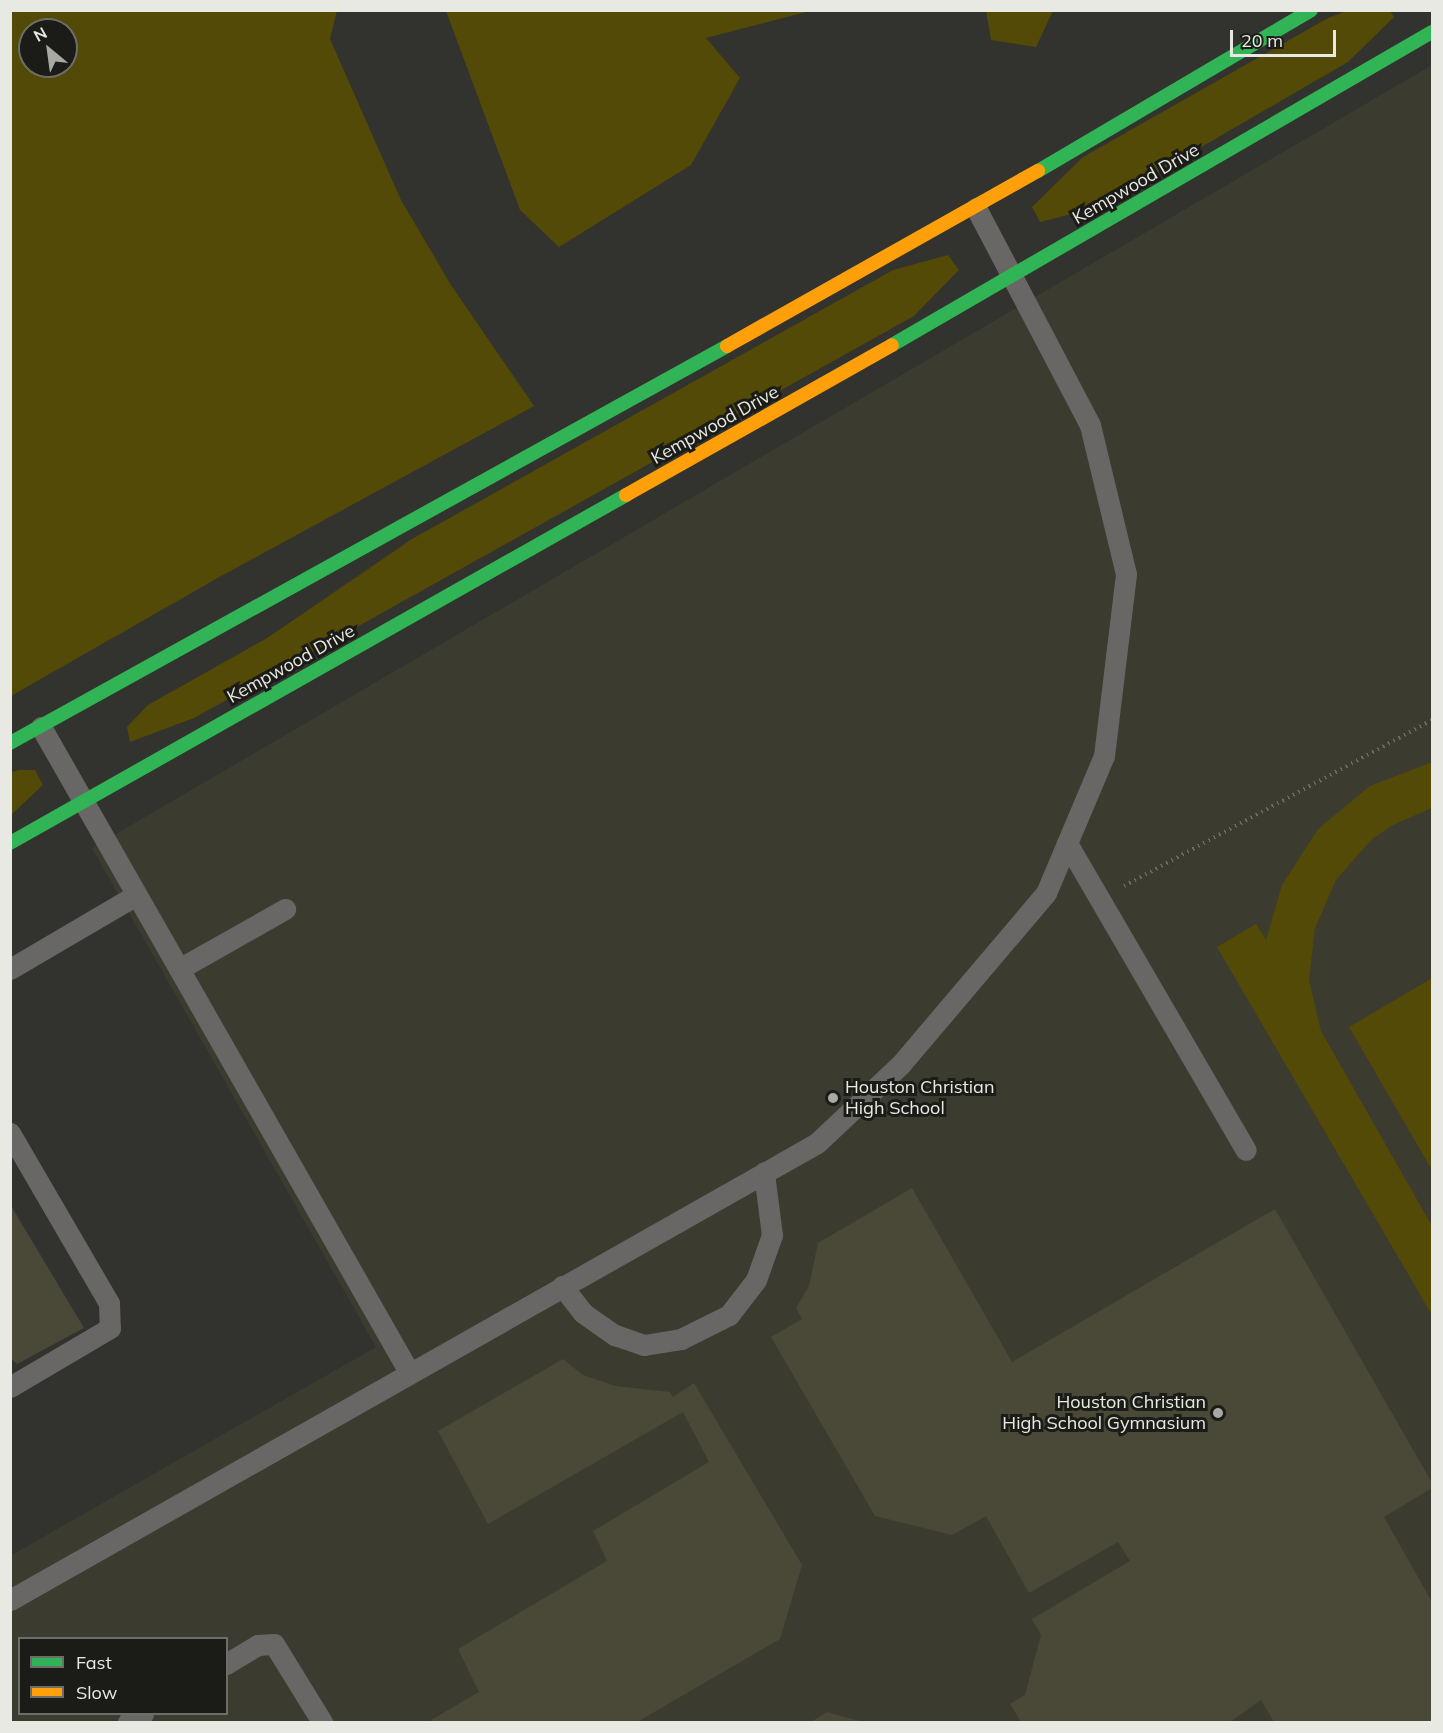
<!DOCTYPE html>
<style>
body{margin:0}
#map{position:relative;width:1443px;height:1733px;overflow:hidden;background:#32322e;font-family:Mulish,sans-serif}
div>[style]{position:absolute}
.built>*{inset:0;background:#3c3b2f}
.green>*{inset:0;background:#524a06}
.building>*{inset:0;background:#4a4938}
.path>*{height:4px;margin-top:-2px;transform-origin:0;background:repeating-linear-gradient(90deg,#6b6b6a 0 1.5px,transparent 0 6px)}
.lane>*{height:21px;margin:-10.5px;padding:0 10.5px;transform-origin:10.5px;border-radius:10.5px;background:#686765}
.fast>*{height:14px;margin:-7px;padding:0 7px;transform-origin:7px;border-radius:7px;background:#30b455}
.slow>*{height:14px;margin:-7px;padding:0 7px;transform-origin:7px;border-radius:7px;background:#ff9f0a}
.dots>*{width:16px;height:16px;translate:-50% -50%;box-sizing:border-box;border:3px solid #1b1b18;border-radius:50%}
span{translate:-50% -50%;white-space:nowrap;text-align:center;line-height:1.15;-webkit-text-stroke:6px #1b1b18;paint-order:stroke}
.street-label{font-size:18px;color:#e9e9e4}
.poi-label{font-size:18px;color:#e9e9e4}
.left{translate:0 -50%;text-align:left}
.right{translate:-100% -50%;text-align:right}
.frame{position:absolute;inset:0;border:12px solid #e9e9e4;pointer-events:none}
.legend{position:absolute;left:18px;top:1637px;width:210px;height:78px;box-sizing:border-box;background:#1b1b18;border:2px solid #6d6d6a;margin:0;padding:8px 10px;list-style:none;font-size:18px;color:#e9e9e4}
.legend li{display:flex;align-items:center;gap:12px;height:30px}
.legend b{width:30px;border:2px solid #6d6d6a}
.north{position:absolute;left:18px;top:18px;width:60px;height:60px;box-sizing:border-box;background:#1b1b18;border:2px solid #6d6d6a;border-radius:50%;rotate:331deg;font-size:16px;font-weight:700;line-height:24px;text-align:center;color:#e9e9e4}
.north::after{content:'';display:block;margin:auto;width:21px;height:27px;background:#a9a9a4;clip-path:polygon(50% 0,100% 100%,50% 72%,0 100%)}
.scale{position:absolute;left:1230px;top:30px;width:106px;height:27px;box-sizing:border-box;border:3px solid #e9e9e4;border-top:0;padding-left:8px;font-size:18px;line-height:21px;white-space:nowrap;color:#e9e9e4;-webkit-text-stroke:4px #1b1b18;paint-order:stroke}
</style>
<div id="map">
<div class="built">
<i style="clip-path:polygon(evenodd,1432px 65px,1432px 1722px,11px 1722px,10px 1556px,376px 1347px,92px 848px,1432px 65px,20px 1638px,226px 1638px,226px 1714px,20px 1714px,20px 1638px)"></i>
</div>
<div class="green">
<i style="clip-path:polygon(evenodd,11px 10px,337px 11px,330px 39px,401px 200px,451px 285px,534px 406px,223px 575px,11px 696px,11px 10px,30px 30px,66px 30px,66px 66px,30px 66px,30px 30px)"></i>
<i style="clip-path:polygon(1349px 10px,1390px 11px,1394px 17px,1348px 62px,1096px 208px,1040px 222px,1032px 207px,1083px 157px,1328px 18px)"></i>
<i style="clip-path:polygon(446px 11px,446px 10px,810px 11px,706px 38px,740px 78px,691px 165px,559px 247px,520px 210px)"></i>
<i style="clip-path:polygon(986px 11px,986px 10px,1053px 11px,1036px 47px,991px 40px)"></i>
<i style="clip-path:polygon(948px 255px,959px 270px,914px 316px,194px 718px,130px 742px,127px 727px,148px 705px,267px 638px,412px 539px,893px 270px)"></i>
<i style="clip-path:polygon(1432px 762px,1432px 808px,1393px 825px,1371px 840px,1336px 880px,1315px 928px,1309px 980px,1321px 1031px,1432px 1226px,1432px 1315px,1217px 947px,1256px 924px,1266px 940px,1282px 885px,1318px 829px,1370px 786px)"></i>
<i style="clip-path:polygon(19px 770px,35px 770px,43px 785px,11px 815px,11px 772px)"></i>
<i style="clip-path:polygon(1432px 978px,1432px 1170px,1349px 1027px)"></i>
</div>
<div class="building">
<i style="clip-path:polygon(912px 1188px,1012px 1362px,1275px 1209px,1432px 1483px,1432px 1488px,1384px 1517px,1432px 1602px,1432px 1722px,1274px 1722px,1261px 1700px,1230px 1722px,1021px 1722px,1010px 1704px,1025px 1695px,1041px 1635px,1032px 1619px,1130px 1561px,1118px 1542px,1029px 1593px,986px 1516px,952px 1535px,875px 1516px,771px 1337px,802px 1319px,796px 1308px,809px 1286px,818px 1243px)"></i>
<i style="clip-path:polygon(10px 1204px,84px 1328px,17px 1364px,10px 1358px)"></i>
<i style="clip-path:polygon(563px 1359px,583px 1375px,615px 1386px,670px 1392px,673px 1397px,694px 1383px,802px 1565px,780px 1639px,637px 1722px,432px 1722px,431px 1720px,479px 1692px,458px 1649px,607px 1561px,593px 1531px,709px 1462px,683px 1412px,488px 1524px,438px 1431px)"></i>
<i style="clip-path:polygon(827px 1712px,863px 1722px,811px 1722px)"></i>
</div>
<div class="path">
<i style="left:1124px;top:886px;width:350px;rotate:-28.3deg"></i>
</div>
<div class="lane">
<i style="left:41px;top:727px;width:743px;rotate:60.29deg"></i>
<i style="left:1067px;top:843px;width:355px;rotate:59.8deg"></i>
<i style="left:10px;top:969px;width:146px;rotate:-30.4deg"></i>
<i style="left:179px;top:969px;width:122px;rotate:-29.5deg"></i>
<i style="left:10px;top:1133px;width:197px;rotate:59.8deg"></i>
<i style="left:109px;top:1303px;width:25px;rotate:88deg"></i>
<i style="left:110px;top:1328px;width:116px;rotate:149.5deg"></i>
<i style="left:562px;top:1286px;width:34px;rotate:52deg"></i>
<i style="left:583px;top:1313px;width:39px;rotate:35deg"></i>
<i style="left:615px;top:1335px;width:31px;rotate:19deg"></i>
<i style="left:644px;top:1345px;width:37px;rotate:-9deg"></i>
<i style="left:681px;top:1339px;width:54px;rotate:-26.6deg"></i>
<i style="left:729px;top:1315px;width:44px;rotate:-52.4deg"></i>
<i style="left:756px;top:1280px;width:48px;rotate:-70.4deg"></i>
<i style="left:772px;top:1235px;width:63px;rotate:-97.4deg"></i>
<i style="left:10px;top:1600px;width:927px;rotate:-29.52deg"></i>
<i style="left:817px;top:1143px;width:115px;rotate:-43.2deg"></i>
<i style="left:901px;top:1064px;width:224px;rotate:-49.7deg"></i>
<i style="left:1046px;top:893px;width:149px;rotate:-67.1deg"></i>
<i style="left:1104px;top:756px;width:183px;rotate:-83.1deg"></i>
<i style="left:1126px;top:574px;width:153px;rotate:-103.6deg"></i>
<i style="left:1090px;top:425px;width:245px;rotate:-117.7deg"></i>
<i style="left:226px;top:1664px;width:37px;rotate:-31deg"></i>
<i style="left:258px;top:1645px;width:16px;rotate:-4deg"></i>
<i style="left:274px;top:1644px;width:92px;rotate:58.4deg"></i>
<i style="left:128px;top:1722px;width:17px;rotate:-28deg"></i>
</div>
<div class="fast">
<i style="left:1038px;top:171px;width:317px;rotate:-30.5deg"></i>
<i style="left:892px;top:345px;width:624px;rotate:-30.1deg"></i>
<i style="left:10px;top:743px;width:820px;rotate:-28.97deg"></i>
<i style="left:10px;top:843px;width:708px;rotate:-29.46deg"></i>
</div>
<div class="slow">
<i style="left:727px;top:346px;width:357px;rotate:-29.4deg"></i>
<i style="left:626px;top:495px;width:305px;rotate:-29.4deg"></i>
</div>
<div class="dots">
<i style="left:833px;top:1098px;background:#a9a9a4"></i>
<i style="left:1218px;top:1413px;background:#a9a9a4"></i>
</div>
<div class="street-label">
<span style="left:1136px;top:184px;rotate:-30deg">Kempwood Drive</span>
<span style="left:715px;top:425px;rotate:-29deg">Kempwood Drive</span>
<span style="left:291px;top:664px;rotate:-29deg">Kempwood Drive</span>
</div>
<div class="poi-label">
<span class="left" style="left:845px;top:1098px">Houston Christian<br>High School</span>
<span class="right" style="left:1206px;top:1413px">Houston Christian<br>High School Gymnasium</span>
</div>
<div class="frame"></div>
<ul class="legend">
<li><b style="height:8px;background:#30b455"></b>Fast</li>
<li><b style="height:8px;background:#ff9f0a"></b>Slow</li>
</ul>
<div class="north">N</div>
<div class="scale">20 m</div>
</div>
